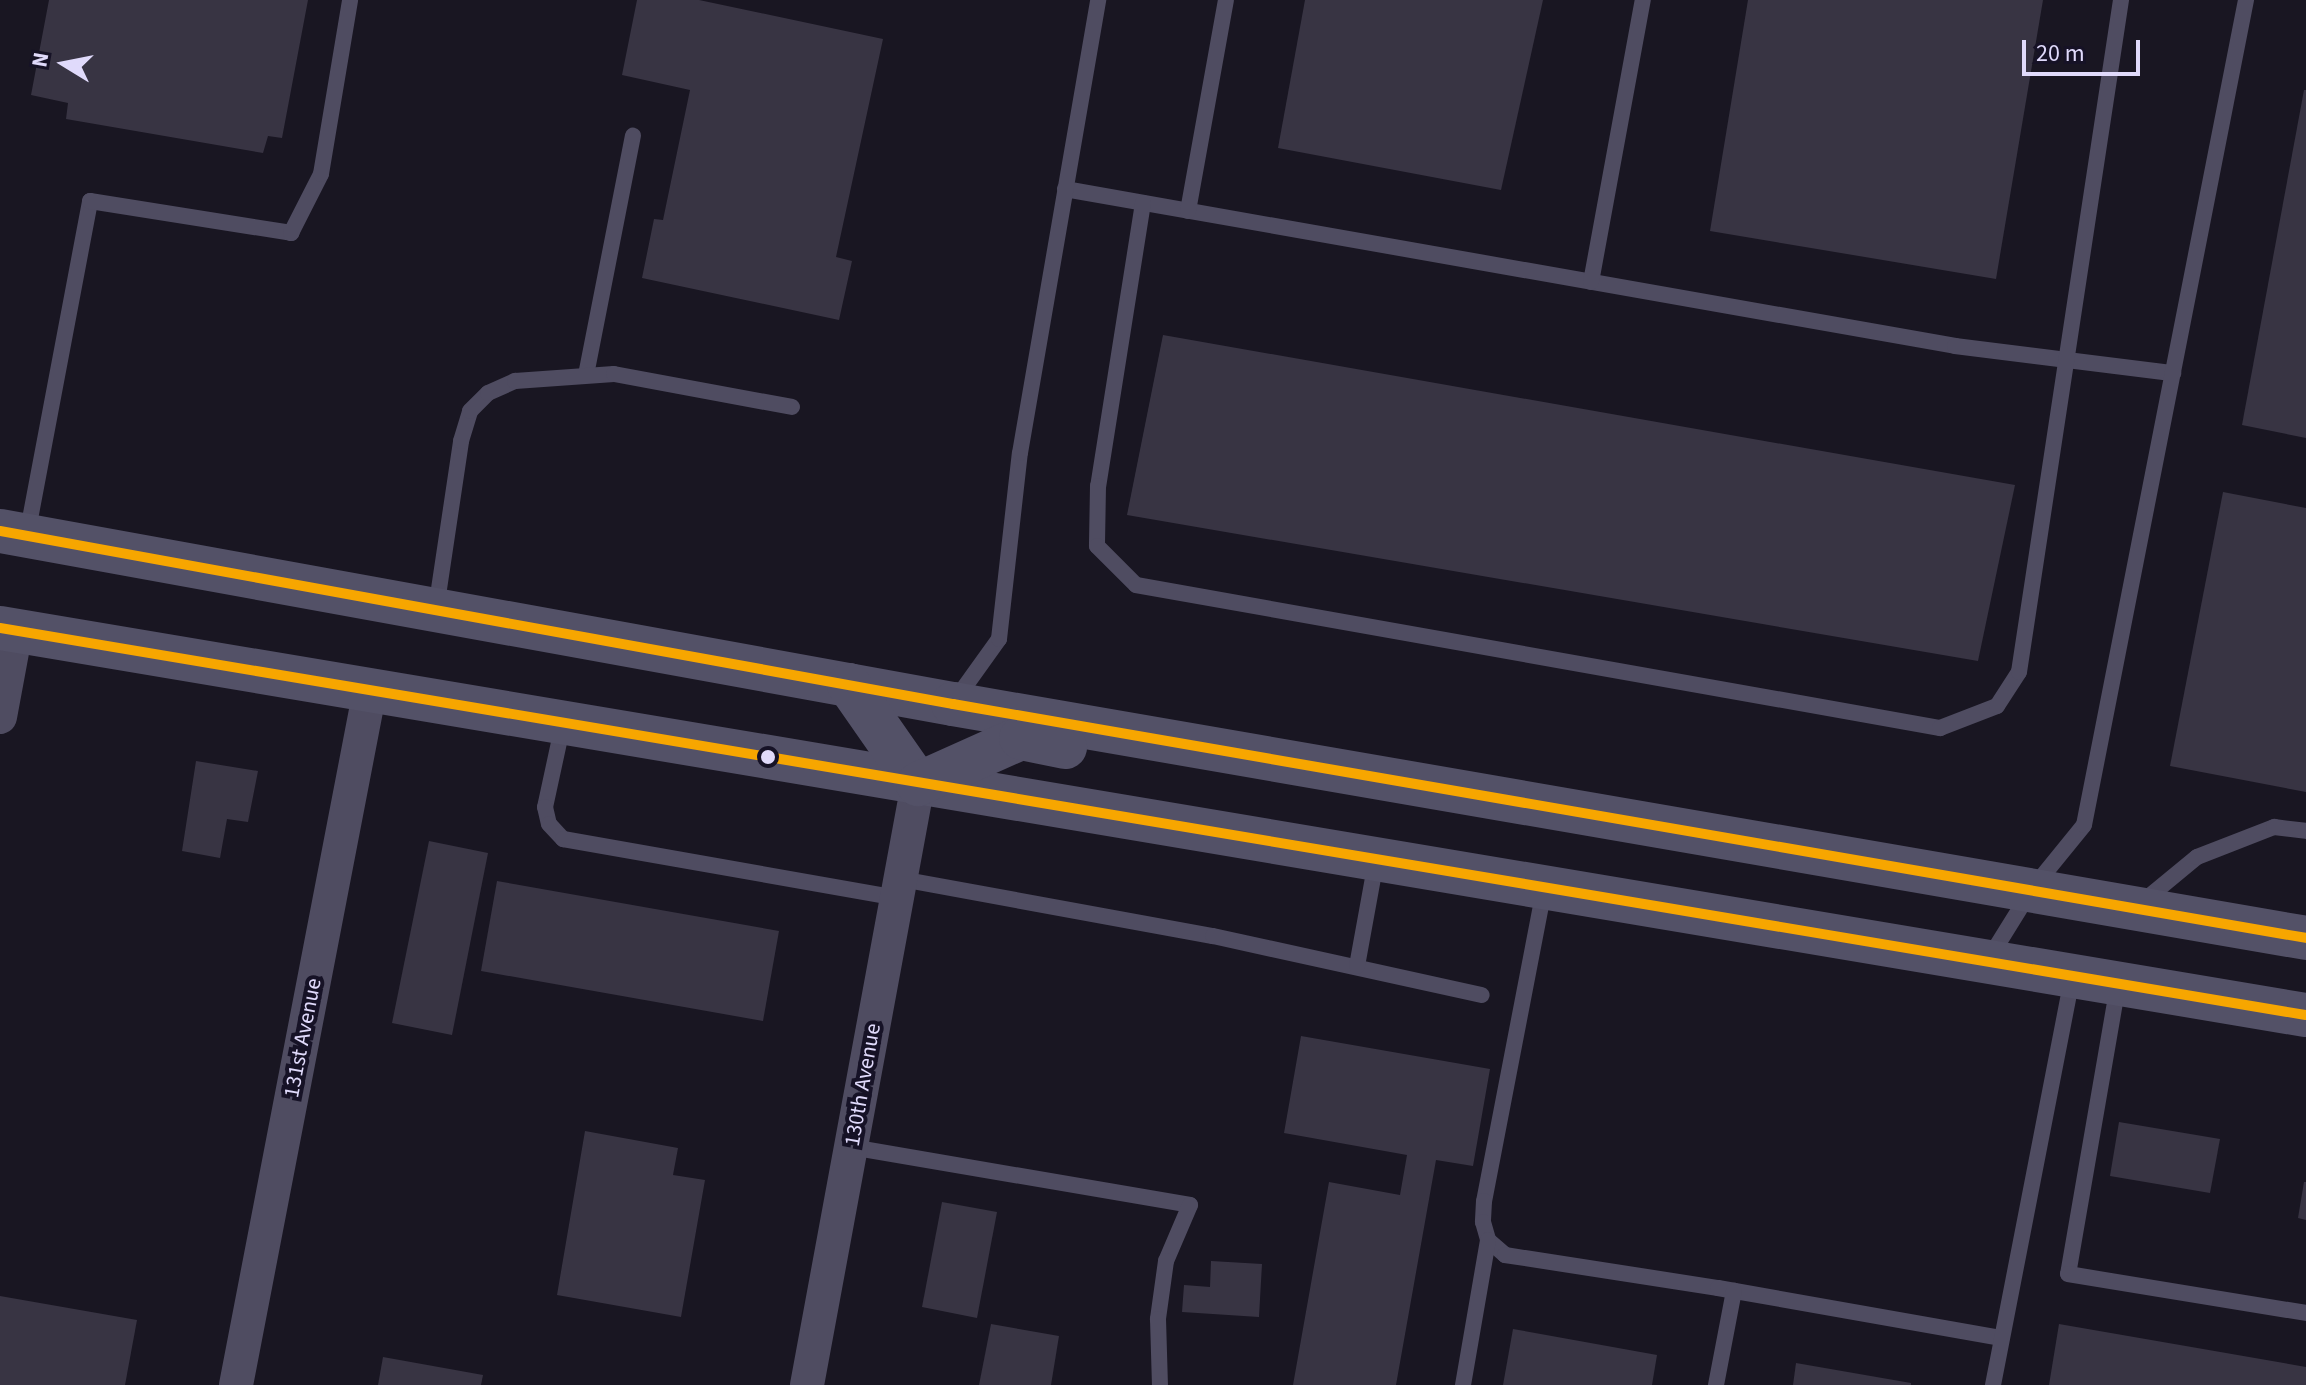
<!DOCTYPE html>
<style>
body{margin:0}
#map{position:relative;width:2306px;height:1385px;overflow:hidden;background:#191622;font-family:"Source Sans 3",sans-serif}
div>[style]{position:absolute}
.building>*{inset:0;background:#383443}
.lane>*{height:16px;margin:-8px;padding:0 8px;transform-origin:8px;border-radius:8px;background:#4f4c61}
.street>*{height:34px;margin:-17px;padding:0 17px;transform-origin:17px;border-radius:17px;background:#4f4c61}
.secondary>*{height:44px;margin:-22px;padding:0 22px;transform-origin:22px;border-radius:22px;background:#535167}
.bus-1>*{height:10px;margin:-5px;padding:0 5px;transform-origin:5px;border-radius:5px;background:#f7a600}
.dots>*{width:22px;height:22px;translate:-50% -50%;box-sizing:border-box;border:4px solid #161226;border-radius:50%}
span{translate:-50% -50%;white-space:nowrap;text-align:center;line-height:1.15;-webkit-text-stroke:8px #161226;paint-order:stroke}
.street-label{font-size:22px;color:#e0dafb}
.north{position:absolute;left:24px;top:24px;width:80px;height:80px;-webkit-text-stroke:6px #161226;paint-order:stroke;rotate:280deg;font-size:22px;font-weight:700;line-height:32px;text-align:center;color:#e0dafb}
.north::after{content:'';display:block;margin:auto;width:28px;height:36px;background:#e0dafb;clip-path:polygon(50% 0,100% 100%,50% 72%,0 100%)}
.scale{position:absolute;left:2022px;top:40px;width:118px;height:36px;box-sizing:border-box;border:4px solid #e0dafb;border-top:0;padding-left:10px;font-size:24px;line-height:28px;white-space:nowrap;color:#e0dafb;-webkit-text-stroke:6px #161226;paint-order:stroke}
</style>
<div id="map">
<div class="building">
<i style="clip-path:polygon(49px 0,308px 0,282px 138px,268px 136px,263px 153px,66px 119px,68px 103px,31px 95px)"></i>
<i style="clip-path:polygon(637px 0,699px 0,883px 39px,836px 257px,852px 261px,839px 320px,642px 278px,654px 219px,663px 220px,690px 90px,622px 75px)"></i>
<i style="clip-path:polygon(1305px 0,1543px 0,1501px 190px,1278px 148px)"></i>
<i style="clip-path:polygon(1748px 0,2043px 0,1996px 279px,1710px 231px)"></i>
<i style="clip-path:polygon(2304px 90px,2306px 90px,2306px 438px,2242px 425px)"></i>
<i style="clip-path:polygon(1163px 335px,2015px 485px,1978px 661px,1127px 515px)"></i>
<i style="clip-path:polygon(2223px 492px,2306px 508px,2306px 792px,2170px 766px)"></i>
<i style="clip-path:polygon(196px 761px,258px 771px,248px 822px,227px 819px,220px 858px,182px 851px)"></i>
<i style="clip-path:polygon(429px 841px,488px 853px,452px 1035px,392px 1023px)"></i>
<i style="clip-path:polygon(497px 881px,779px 931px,763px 1021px,481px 971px)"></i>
<i style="clip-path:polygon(1301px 1036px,1490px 1069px,1473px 1166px,1436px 1160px,1396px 1385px,1293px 1385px,1329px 1182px,1400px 1195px,1407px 1155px,1284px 1133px)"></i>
<i style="clip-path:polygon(2119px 1122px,2220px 1139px,2210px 1193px,2110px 1176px)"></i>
<i style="clip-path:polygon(585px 1131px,678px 1148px,673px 1175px,705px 1180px,681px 1317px,557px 1295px)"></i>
<i style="clip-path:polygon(2304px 1182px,2306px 1182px,2306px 1220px,2298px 1218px)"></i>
<i style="clip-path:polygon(942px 1202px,997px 1212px,977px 1318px,922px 1307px)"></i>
<i style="clip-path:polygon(1211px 1261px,1262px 1264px,1259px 1317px,1182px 1312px,1184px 1285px,1210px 1287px)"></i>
<i style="clip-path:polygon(0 1296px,137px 1320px,125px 1385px,0 1385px)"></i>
<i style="clip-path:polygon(991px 1324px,1059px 1336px,1051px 1385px,979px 1385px)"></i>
<i style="clip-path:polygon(2059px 1324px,2306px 1367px,2306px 1385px,2049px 1385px)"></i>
<i style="clip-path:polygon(1513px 1329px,1657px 1355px,1652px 1385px,1503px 1385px)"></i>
<i style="clip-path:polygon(383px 1357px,483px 1375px,481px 1385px,378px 1385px)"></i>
<i style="clip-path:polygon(1796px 1363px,1911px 1383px,1911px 1385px,1793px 1385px)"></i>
</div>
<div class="lane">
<i style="left:1065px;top:189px;width:904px;rotate:10deg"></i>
<i style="left:1955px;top:346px;width:220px;rotate:7.1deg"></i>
<i style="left:1143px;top:203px;width:287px;rotate:99deg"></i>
<i style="left:1098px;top:486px;width:60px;rotate:91deg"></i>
<i style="left:1097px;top:546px;width:55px;rotate:45deg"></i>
<i style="left:1136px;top:585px;width:817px;rotate:10.09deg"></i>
<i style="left:1940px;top:728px;width:61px;rotate:-21.1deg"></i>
<i style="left:1997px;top:706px;width:40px;rotate:-57.1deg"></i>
<i style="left:2019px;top:672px;width:680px;rotate:-81.37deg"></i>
<i style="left:1188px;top:211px;width:214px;rotate:-79.8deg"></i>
<i style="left:1591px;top:282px;width:287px;rotate:-79.6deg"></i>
<i style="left:586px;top:375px;width:244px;rotate:-78.9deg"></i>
<i style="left:27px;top:535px;width:340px;rotate:-79.3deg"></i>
<i style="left:90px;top:201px;width:204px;rotate:9deg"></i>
<i style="left:291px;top:233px;width:66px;rotate:-63deg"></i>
<i style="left:321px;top:174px;width:176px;rotate:-80.5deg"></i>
<i style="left:436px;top:609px;width:170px;rotate:-81.5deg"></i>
<i style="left:461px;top:441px;width:31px;rotate:-73deg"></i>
<i style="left:470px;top:411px;width:25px;rotate:-45deg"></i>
<i style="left:488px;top:393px;width:30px;rotate:-24deg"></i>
<i style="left:515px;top:381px;width:99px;rotate:-4deg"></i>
<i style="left:614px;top:374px;width:181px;rotate:10.5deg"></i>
<i style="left:956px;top:699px;width:74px;rotate:-54.4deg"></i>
<i style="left:999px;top:639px;width:187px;rotate:-83.6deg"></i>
<i style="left:1020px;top:453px;width:460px;rotate:-80.2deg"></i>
<i style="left:563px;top:724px;width:85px;rotate:102.2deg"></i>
<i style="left:545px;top:807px;width:17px;rotate:77deg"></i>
<i style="left:549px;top:824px;width:21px;rotate:47deg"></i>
<i style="left:563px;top:839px;width:339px;rotate:10deg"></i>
<i style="left:901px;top:879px;width:317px;rotate:10.4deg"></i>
<i style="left:1213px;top:936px;width:275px;rotate:12.4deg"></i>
<i style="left:1544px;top:890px;width:317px;rotate:100.9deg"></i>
<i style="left:1484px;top:1201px;width:21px;rotate:93deg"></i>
<i style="left:1483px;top:1222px;width:19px;rotate:74deg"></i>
<i style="left:1488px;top:1240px;width:23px;rotate:41deg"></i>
<i style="left:1505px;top:1255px;width:216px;rotate:8.8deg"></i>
<i style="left:1718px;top:1288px;width:288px;rotate:10deg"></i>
<i style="left:2140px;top:904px;width:74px;rotate:-39.5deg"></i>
<i style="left:2197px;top:857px;width:83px;rotate:-21.3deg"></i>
<i style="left:2274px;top:827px;width:32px;rotate:7deg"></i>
<i style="left:1988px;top:960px;width:84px;rotate:-58.2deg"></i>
<i style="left:2032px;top:889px;width:82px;rotate:-50.9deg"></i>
<i style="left:2084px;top:825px;width:841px;rotate:-78.89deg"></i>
<i style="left:1357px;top:966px;width:107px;rotate:-79.7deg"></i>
<i style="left:2118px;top:985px;width:293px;rotate:99.8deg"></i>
<i style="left:2068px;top:1274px;width:241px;rotate:9.3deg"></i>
<i style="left:851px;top:1147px;width:344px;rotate:9.7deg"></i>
<i style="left:1190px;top:1205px;width:61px;rotate:113.2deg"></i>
<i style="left:1166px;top:1261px;width:59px;rotate:97.9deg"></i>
<i style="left:1158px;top:1319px;width:66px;rotate:88.3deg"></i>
<i style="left:1463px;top:1385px;width:147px;rotate:-80.2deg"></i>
<i style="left:1716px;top:1385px;width:96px;rotate:-79.2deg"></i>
<i style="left:1993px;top:1385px;width:415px;rotate:-79deg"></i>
</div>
<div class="street">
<i style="left:0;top:717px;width:87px;rotate:-79.5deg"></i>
<i style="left:236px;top:1385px;width:708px;rotate:-79.09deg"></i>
<i style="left:807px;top:1385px;width:611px;rotate:-79.54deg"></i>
</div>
<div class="secondary">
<i style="left:0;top:531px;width:969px;rotate:10.29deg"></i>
<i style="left:953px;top:704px;width:1373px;rotate:9.81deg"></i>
<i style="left:0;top:628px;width:2338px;rotate:9.53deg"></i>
<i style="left:849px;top:685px;width:121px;rotate:55.1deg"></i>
<i style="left:918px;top:784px;width:113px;rotate:-24.1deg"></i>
<i style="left:1021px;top:738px;width:45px;rotate:11.6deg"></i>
</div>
<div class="bus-1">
<i style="left:0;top:531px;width:969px;rotate:10.29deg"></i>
<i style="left:953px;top:704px;width:1373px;rotate:9.81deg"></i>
<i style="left:0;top:628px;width:2338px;rotate:9.53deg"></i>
</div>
<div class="dots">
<i style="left:768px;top:757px;background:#e0dafb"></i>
</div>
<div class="street-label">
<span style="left:303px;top:1038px;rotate:-79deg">131st Avenue</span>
<span style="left:863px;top:1085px;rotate:-80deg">130th Avenue</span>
</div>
<div class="north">N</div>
<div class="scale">20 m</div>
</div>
